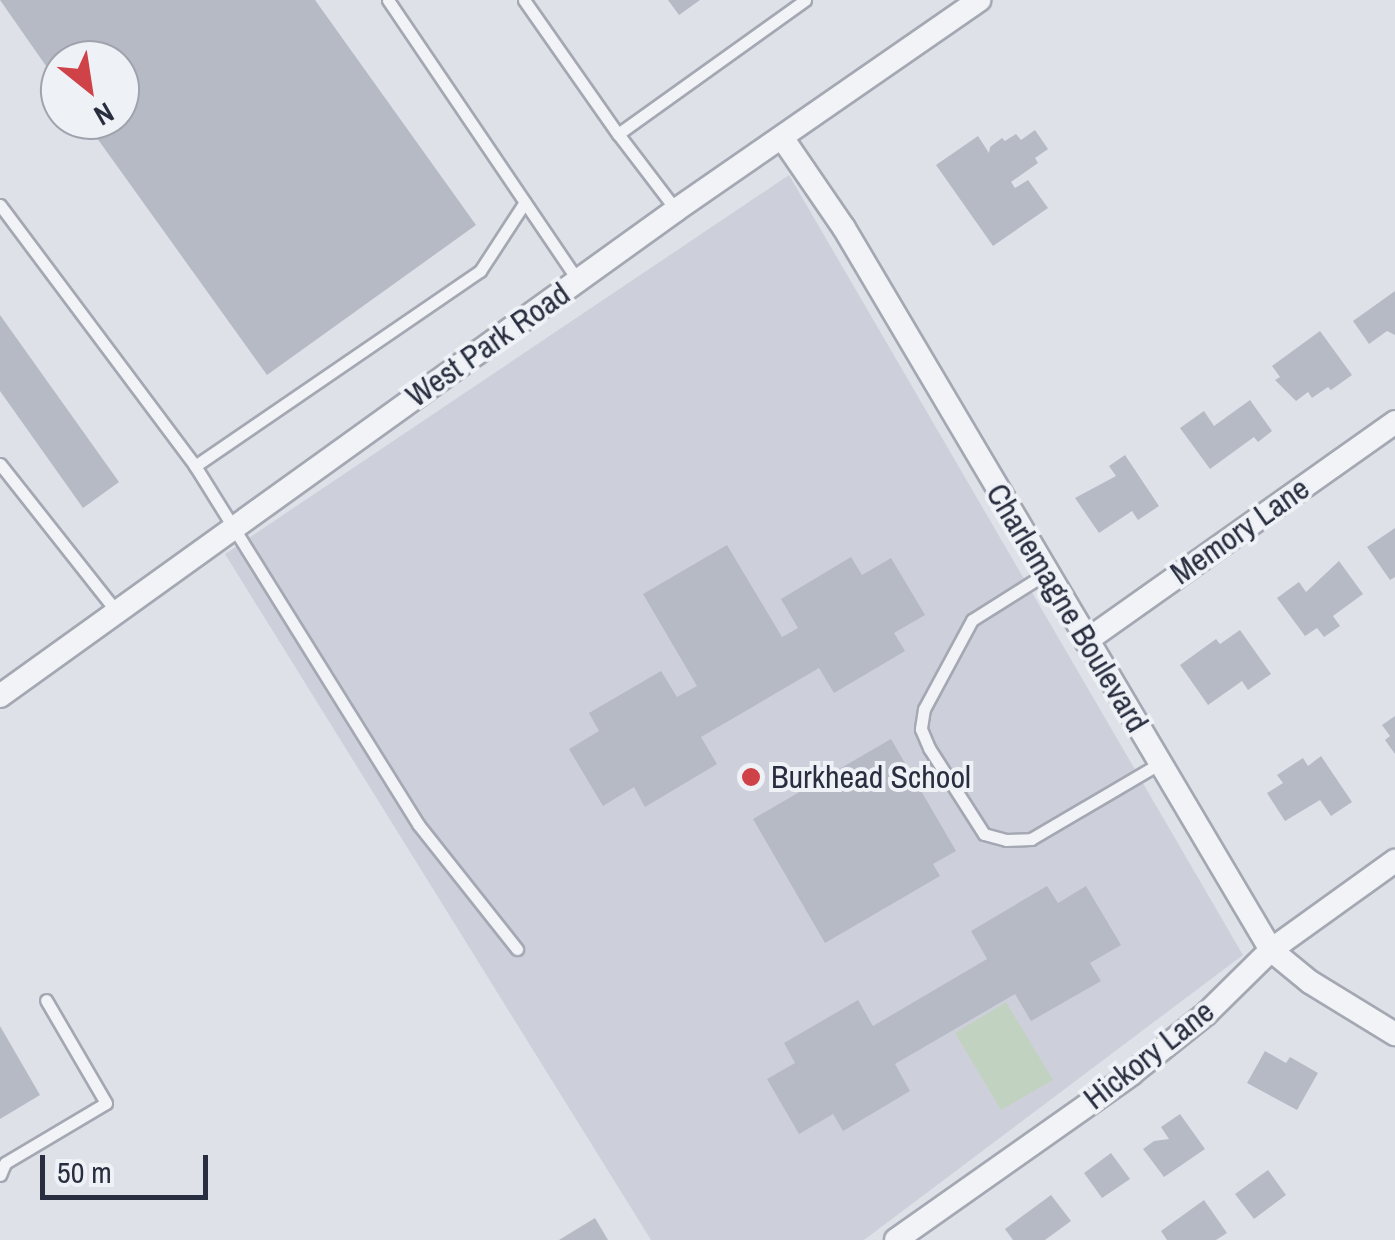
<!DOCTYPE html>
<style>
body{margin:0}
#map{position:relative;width:1395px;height:1240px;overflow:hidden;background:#dfe1e8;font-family:"Archivo Narrow",sans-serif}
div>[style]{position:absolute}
.built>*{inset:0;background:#cdd0da}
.green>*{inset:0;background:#c2d2c0}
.building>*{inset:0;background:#b6bac5}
.roads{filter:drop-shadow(2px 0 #a4a8b2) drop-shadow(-2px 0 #a4a8b2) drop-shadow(0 2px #a4a8b2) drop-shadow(0 -2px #a4a8b2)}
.lane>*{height:11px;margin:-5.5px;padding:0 5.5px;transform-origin:5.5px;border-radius:5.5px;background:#f1f3f7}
.street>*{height:22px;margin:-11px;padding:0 11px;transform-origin:11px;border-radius:11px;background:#f1f3f7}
.dots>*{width:28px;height:28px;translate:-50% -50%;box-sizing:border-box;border:5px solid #eef1f6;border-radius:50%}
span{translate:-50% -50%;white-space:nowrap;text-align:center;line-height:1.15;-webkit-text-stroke:8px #eef1f6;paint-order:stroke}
.street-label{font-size:32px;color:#282e3f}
.poi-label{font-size:32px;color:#282e3f}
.left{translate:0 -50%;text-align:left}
.north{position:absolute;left:40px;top:40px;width:100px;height:100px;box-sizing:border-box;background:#eef1f6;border:2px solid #9fa3ad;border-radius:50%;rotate:150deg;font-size:28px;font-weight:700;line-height:40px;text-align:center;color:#282e3f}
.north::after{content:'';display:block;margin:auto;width:35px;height:45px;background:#cf4248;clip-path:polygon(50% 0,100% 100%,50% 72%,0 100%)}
.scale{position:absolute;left:40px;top:1155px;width:168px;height:45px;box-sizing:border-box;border:5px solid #282e3f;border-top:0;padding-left:12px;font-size:30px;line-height:35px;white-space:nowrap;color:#282e3f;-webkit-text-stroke:8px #eef1f6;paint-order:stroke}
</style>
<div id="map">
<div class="built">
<i style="clip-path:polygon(789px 175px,1243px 955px,864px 1240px,651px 1240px,225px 554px)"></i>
</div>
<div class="green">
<i style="clip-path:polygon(1006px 1002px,1053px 1080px,1001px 1110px,955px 1033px)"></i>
</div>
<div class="building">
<i style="clip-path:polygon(0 0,315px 0,476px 225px,267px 375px,84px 120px,120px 120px,120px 60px,60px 60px,60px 86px)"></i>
<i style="clip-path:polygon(668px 0,700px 0,679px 15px)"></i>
<i style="clip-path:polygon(1035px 130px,1048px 149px,1035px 158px,1038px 163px,1011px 182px,1015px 188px,1028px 180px,1048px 208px,993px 246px,936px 165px,978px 136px,989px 153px,990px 147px,1002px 138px,1005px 141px,1016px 134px,1021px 140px)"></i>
<i style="clip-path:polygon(1395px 291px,1395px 335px,1387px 331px,1369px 344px,1353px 321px)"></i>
<i style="clip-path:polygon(0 315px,119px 482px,83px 508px,0 391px)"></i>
<i style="clip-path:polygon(1320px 331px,1352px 375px,1331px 390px,1328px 387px,1312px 398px,1308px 392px,1296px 401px,1275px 380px,1280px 377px,1272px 366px)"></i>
<i style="clip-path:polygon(1250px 400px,1272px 431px,1258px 442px,1254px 437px,1210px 469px,1180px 428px,1204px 411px,1214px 426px)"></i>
<i style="clip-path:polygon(1125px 455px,1159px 506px,1138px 520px,1132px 511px,1099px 533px,1075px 498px,1116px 476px,1109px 466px)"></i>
<i style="clip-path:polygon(1395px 528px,1395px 577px,1390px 580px,1367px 547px)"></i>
<i style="clip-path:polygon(727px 545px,782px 637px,798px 628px,781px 599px,851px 557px,862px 575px,891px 558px,925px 615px,894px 633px,905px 651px,834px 693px,819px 668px,701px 737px,717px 764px,645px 807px,634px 787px,603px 806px,569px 749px,599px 731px,589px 713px,661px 671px,677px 697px,697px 686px,643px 594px)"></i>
<i style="clip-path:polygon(1339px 561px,1363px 594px,1333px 616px,1340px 626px,1324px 637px,1317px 628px,1305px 636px,1277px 598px,1299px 582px,1306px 592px)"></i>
<i style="clip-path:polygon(1240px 630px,1271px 674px,1248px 690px,1242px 681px,1208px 705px,1180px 665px,1216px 639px,1220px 644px)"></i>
<i style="clip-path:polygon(1395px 716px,1395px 754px,1385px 740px,1390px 736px,1382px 725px)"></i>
<i style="clip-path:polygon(891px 739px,956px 851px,933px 864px,940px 876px,825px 943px,753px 819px)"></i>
<i style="clip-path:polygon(1321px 756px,1352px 802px,1331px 816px,1320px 800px,1285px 821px,1267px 793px,1283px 783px,1277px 775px,1303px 758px,1308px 766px)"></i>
<i style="clip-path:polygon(1047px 886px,1058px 903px,1086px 886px,1121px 945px,1090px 963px,1101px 981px,1031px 1021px,1015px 994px,895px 1064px,910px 1091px,843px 1131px,833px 1114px,799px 1134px,767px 1079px,795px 1063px,784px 1043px,858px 1000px,873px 1026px,987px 959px,971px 931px)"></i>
<i style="clip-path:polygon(0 1026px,40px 1095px,0 1119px)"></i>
<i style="clip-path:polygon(1265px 1051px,1286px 1063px,1290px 1057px,1318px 1073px,1297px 1110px,1247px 1083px)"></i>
<i style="clip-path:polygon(1180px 1114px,1205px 1149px,1164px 1177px,1143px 1149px,1154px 1141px,1169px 1139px,1161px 1127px)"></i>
<i style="clip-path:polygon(1111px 1153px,1130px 1179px,1102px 1198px,1084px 1173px)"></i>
<i style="clip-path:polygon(1268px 1170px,1286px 1195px,1254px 1219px,1235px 1194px)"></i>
<i style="clip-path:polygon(1051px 1195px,1071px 1221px,1045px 1240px,1013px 1240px,1005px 1229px)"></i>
<i style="clip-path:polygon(1204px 1200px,1227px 1233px,1216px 1240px,1167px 1240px,1161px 1231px)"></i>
<i style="clip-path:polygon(595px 1218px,608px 1240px,559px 1240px)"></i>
</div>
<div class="roads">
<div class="lane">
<i style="left:388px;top:0;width:339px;rotate:55.9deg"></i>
<i style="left:524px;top:0;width:164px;rotate:55deg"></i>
<i style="left:0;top:205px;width:326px;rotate:53.2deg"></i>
<i style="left:676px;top:210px;width:96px;rotate:-127.3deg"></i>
<i style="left:618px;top:134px;width:230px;rotate:-35.6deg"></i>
<i style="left:0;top:464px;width:187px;rotate:51.7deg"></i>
<i style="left:1045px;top:574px;width:86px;rotate:147.8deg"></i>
<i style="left:972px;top:620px;width:101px;rotate:118.3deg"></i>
<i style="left:924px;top:709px;width:20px;rotate:99deg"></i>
<i style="left:921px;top:729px;width:21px;rotate:67deg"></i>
<i style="left:929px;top:748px;width:102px;rotate:57.4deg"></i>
<i style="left:984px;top:834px;width:23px;rotate:15deg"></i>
<i style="left:1006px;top:840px;width:25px;rotate:-2deg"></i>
<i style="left:1031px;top:839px;width:148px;rotate:-30.4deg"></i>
<i style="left:517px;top:949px;width:159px;rotate:-128.4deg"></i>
<i style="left:418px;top:824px;width:422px;rotate:-121.9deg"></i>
<i style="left:195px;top:466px;width:345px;rotate:-34.4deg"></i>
<i style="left:480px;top:271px;width:82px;rotate:-56.9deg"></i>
<i style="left:0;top:1175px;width:13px;rotate:-67deg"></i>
<i style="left:5px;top:1163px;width:117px;rotate:-30.7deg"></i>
<i style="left:106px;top:1103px;width:119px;rotate:-120.2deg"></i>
</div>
<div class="street">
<i style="left:783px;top:139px;width:108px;rotate:55.6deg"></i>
<i style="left:844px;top:228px;width:839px;rotate:59.4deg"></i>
<i style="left:1271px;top:950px;width:50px;rotate:39.4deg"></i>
<i style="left:1310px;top:982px;width:100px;rotate:31.5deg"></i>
<i style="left:1086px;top:641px;width:379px;rotate:-35.3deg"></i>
<i style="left:0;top:696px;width:833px;rotate:-35.71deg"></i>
<i style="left:676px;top:210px;width:369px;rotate:-34.7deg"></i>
<i style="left:896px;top:1240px;width:288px;rotate:-35.2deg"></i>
<i style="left:1131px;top:1074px;width:96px;rotate:-38.7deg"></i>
<i style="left:1206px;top:1014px;width:91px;rotate:-44.6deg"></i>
<i style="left:1271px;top:950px;width:153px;rotate:-35.7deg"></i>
</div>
</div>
<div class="dots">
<i style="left:751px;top:777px;background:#cf4248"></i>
</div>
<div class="street-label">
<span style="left:488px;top:345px;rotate:-35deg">West Park Road</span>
<span style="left:1240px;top:531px;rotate:-35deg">Memory Lane</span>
<span style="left:1067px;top:608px;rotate:59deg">Charlemagne Boulevard</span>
<span style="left:1149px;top:1055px;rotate:-38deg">Hickory Lane</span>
</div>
<div class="poi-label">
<span class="left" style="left:771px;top:777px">Burkhead School</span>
</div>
<div class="north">N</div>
<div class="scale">50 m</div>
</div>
